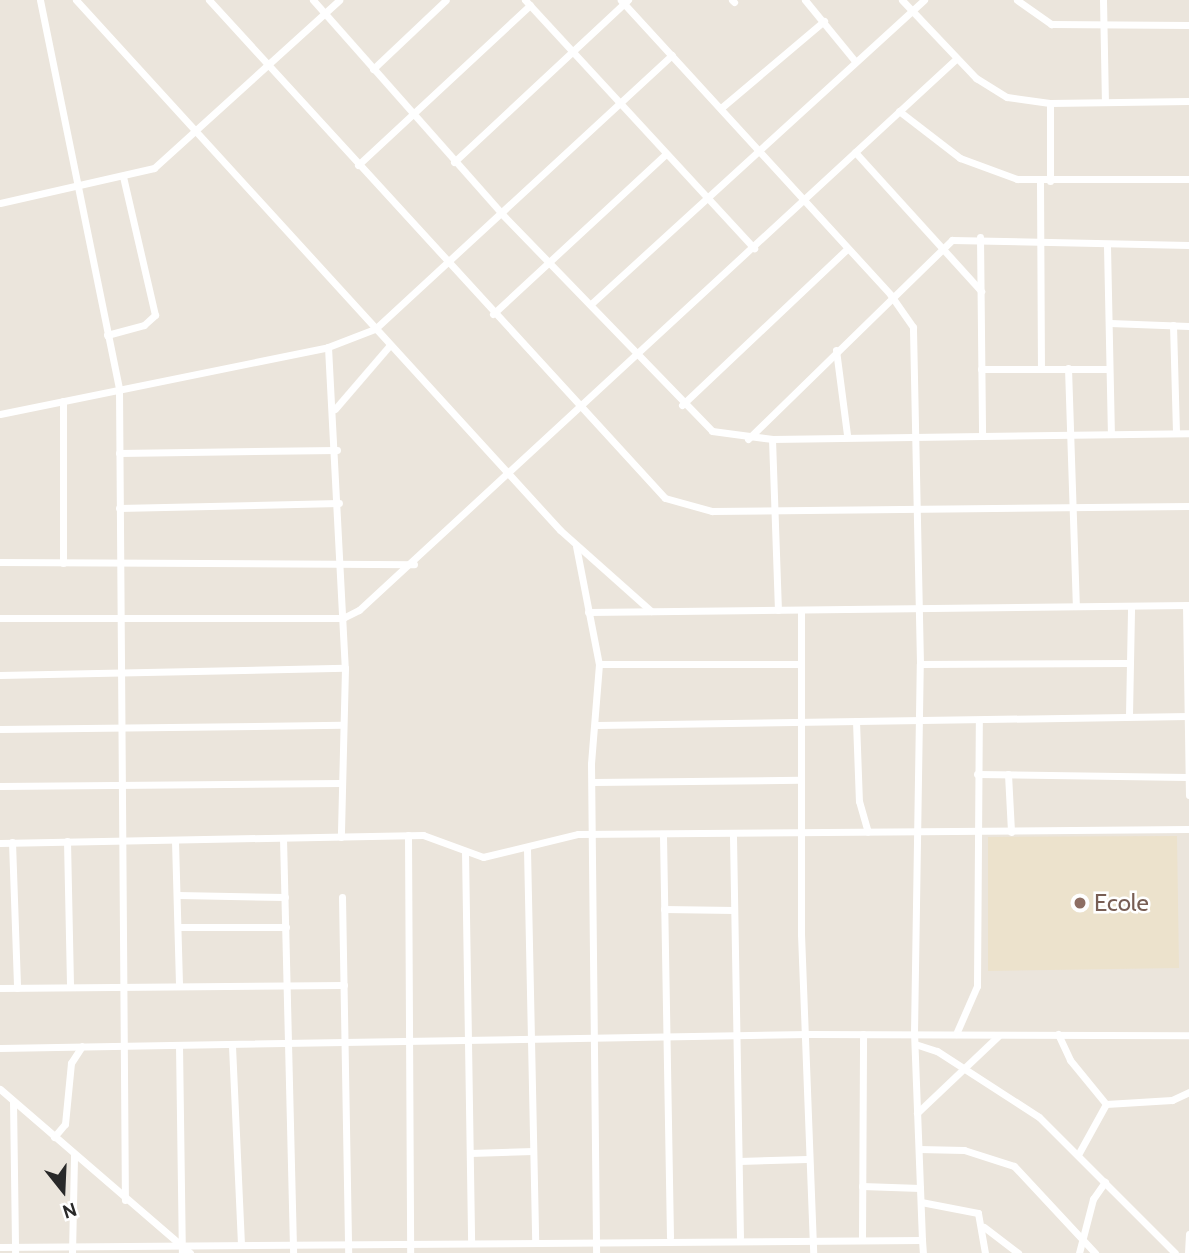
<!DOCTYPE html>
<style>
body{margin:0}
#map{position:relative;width:1189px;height:1253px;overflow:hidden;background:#ebe5dc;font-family:Cabin,sans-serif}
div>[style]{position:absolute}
.education>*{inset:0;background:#ece2cc}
.minor>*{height:7px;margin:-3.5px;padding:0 3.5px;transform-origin:3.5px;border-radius:3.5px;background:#fff}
.dots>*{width:19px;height:19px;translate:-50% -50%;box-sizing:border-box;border:4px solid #fff;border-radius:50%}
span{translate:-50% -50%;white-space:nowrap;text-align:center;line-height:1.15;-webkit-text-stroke:5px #fff;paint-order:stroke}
.education-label{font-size:24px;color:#785e54}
.left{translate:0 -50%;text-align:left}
.north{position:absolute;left:28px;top:1155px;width:70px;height:70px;-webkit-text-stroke:5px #fff;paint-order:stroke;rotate:162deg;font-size:19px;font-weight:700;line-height:28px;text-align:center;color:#292929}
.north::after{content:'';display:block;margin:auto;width:24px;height:32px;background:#292929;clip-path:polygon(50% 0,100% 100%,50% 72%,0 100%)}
</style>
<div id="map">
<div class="education">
<i style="clip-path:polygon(1177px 836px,1179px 968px,988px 971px,988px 837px)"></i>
</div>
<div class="minor">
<i style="left:40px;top:0;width:398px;rotate:78.5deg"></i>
<i style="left:119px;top:390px;width:810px;rotate:89.58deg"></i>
<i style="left:76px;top:0;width:718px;rotate:47.6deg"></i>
<i style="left:560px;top:530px;width:122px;rotate:41.7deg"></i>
<i style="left:209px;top:0;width:675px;rotate:47.52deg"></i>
<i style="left:665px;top:498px;width:49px;rotate:15.5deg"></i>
<i style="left:712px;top:511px;width:477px;rotate:-0.6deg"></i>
<i style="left:313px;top:0;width:286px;rotate:48.5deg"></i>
<i style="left:502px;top:214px;width:302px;rotate:45.9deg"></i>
<i style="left:712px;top:431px;width:61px;rotate:7.6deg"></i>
<i style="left:772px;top:439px;width:417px;rotate:-0.8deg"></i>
<i style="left:525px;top:0;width:338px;rotate:47.3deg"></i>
<i style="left:732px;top:0;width:3px;rotate:45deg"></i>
<i style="left:805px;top:0;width:79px;rotate:50.7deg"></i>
<i style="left:902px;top:0;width:108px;rotate:46.5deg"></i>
<i style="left:976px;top:78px;width:36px;rotate:32deg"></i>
<i style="left:1007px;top:97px;width:43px;rotate:7.9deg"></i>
<i style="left:1050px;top:103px;width:139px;rotate:-0.8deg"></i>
<i style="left:1017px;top:0;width:42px;rotate:35.2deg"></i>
<i style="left:1051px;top:24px;width:138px;rotate:0.4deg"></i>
<i style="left:1103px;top:0;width:100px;rotate:88.9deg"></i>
<i style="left:373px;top:69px;width:100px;rotate:-43.4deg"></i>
<i style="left:721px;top:108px;width:135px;rotate:-40.2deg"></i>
<i style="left:899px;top:111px;width:77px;rotate:37.6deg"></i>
<i style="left:960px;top:158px;width:61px;rotate:20.2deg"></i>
<i style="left:1017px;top:179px;width:172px"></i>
<i style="left:855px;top:152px;width:188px;rotate:47.8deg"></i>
<i style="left:454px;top:162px;width:238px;rotate:-43deg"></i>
<i style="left:358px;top:165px;width:235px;rotate:-42.9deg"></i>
<i style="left:1050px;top:181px;width:78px;rotate:-90deg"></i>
<i style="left:1040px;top:182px;width:186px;rotate:89.7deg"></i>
<i style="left:0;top:203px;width:158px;rotate:-12.8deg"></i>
<i style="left:154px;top:168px;width:250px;rotate:-42.2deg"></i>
<i style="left:980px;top:237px;width:197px;rotate:89.4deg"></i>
<i style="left:1107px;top:246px;width:188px;rotate:88.8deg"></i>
<i style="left:591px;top:304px;width:451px;rotate:-42.4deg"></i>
<i style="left:493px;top:314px;width:236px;rotate:-42.8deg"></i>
<i style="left:1110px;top:323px;width:79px;rotate:2.2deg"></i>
<i style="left:1173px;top:325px;width:108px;rotate:88.4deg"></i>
<i style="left:107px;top:335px;width:38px;rotate:-15deg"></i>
<i style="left:144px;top:325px;width:15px;rotate:-42deg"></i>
<i style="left:155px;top:315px;width:143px;rotate:-103deg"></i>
<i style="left:328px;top:347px;width:321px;rotate:87deg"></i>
<i style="left:345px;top:668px;width:169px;rotate:91.4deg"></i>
<i style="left:836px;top:350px;width:86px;rotate:82.6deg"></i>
<i style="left:1068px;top:368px;width:236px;rotate:88.1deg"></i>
<i style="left:981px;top:369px;width:128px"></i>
<i style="left:63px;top:401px;width:162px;rotate:90deg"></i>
<i style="left:682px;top:405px;width:228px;rotate:-43.4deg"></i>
<i style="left:335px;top:409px;width:84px;rotate:-49.3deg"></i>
<i style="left:0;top:414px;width:335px;rotate:-11.5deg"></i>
<i style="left:328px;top:347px;width:50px;rotate:-21deg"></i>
<i style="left:375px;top:329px;width:404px;rotate:-42.7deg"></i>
<i style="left:748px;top:439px;width:285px;rotate:-44.3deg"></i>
<i style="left:952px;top:240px;width:237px;rotate:1.2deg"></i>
<i style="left:772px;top:439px;width:171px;rotate:88deg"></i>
<i style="left:119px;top:453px;width:218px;rotate:-0.8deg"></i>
<i style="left:119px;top:508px;width:220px;rotate:-1.3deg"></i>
<i style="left:576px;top:546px;width:120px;rotate:79deg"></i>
<i style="left:599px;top:664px;width:100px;rotate:94.6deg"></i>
<i style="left:591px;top:764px;width:489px;rotate:89.4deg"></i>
<i style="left:0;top:562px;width:414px;rotate:0.3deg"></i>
<i style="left:1186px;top:605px;width:190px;rotate:89.1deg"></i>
<i style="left:801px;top:610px;width:324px;rotate:90deg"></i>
<i style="left:801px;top:934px;width:319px;rotate:87.8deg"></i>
<i style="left:588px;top:612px;width:601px;rotate:-0.67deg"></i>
<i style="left:0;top:618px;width:343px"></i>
<i style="left:343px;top:618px;width:18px;rotate:-27deg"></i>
<i style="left:359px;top:610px;width:812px;rotate:-42.71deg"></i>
<i style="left:599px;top:664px;width:201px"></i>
<i style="left:920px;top:664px;width:207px;rotate:-0.3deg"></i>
<i style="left:0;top:675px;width:345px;rotate:-1.2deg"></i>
<i style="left:1129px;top:715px;width:109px;rotate:-88.9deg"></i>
<i style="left:856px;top:721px;width:80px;rotate:87.9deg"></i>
<i style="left:859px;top:801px;width:32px;rotate:74deg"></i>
<i style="left:597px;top:725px;width:592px;rotate:-0.87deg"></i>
<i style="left:0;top:729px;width:342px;rotate:-0.7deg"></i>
<i style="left:977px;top:774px;width:210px;rotate:0.8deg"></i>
<i style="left:1008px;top:774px;width:58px;rotate:87deg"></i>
<i style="left:593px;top:782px;width:207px;rotate:-0.6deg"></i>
<i style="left:0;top:786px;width:341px;rotate:-0.5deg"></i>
<i style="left:408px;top:835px;width:418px;rotate:89.7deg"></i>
<i style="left:663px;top:836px;width:401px;rotate:89deg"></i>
<i style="left:733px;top:837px;width:400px;rotate:89deg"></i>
<i style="left:283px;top:838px;width:415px;rotate:88.6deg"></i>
<i style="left:67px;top:841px;width:146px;rotate:88.8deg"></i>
<i style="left:175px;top:841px;width:145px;rotate:88.4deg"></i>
<i style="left:12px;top:842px;width:146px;rotate:88deg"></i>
<i style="left:0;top:843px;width:423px;rotate:-1.1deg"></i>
<i style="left:423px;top:835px;width:64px;rotate:20.1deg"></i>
<i style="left:483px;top:857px;width:98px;rotate:-13.6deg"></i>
<i style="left:578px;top:834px;width:611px;rotate:-0.47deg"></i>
<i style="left:527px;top:849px;width:391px;rotate:88.8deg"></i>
<i style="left:465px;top:851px;width:391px;rotate:89.1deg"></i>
<i style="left:178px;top:895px;width:107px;rotate:1.1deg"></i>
<i style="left:342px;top:897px;width:356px;rotate:89deg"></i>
<i style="left:664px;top:909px;width:70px;rotate:0.8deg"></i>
<i style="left:180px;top:927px;width:106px"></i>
<i style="left:0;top:988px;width:344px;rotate:-0.5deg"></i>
<i style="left:956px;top:1034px;width:52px;rotate:-66.4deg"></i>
<i style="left:977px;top:986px;width:266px;rotate:-89.6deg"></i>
<i style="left:1058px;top:1034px;width:29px;rotate:65deg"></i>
<i style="left:1070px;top:1060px;width:57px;rotate:50.7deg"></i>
<i style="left:1106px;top:1104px;width:56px;rotate:118.9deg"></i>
<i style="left:915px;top:1044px;width:23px;rotate:18deg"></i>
<i style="left:937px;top:1051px;width:121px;rotate:32.9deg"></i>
<i style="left:1039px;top:1117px;width:192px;rotate:45deg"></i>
<i style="left:179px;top:1045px;width:208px;rotate:89.2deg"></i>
<i style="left:232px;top:1046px;width:198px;rotate:87.4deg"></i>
<i style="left:0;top:1048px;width:808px;rotate:-0.99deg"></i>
<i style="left:808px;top:1034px;width:381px;rotate:0.2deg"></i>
<i style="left:0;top:1089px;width:251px;rotate:40.8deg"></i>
<i style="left:13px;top:1101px;width:152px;rotate:89.2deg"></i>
<i style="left:1106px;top:1104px;width:66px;rotate:-3.5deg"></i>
<i style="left:1172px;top:1100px;width:19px;rotate:-25deg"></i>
<i style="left:917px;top:1113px;width:112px;rotate:-43.5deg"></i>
<i style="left:54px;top:1137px;width:17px;rotate:-50deg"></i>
<i style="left:65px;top:1124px;width:61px;rotate:-84.4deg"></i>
<i style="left:71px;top:1063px;width:20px;rotate:-57deg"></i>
<i style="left:919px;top:1149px;width:45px;rotate:1.3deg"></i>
<i style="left:964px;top:1150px;width:52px;rotate:17.7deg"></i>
<i style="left:1014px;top:1166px;width:119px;rotate:47deg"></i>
<i style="left:470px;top:1153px;width:63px;rotate:-1.8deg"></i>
<i style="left:739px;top:1161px;width:68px;rotate:-1.7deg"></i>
<i style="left:862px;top:1186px;width:58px;rotate:2deg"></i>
<i style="left:921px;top:1202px;width:58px;rotate:10.9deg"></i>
<i style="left:978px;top:1213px;width:41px;rotate:80.1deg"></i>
<i style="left:984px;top:1227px;width:43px;rotate:37.4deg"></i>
<i style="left:862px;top:1239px;width:205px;rotate:-89.7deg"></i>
<i style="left:922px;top:1240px;width:13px;rotate:86deg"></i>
<i style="left:0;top:1247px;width:922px;rotate:-0.43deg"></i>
<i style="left:922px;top:1240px;width:207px;rotate:-92.2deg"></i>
<i style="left:914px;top:1033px;width:369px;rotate:-89.1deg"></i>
<i style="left:920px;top:664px;width:337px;rotate:-91.2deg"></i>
<i style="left:913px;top:327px;width:39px;rotate:-125deg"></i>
<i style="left:891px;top:295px;width:400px;rotate:-132.5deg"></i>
<i style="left:72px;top:1253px;width:99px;rotate:-88.8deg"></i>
<i style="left:1079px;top:1253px;width:56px;rotate:-75.5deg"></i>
<i style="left:1093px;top:1199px;width:21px;rotate:-55deg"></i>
<i style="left:1188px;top:1253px;width:19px;rotate:-87deg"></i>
</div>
<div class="dots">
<i style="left:1080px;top:903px;background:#8d6e63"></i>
</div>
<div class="education-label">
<span class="left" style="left:1094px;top:903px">Ecole</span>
</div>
<div class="north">N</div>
</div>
